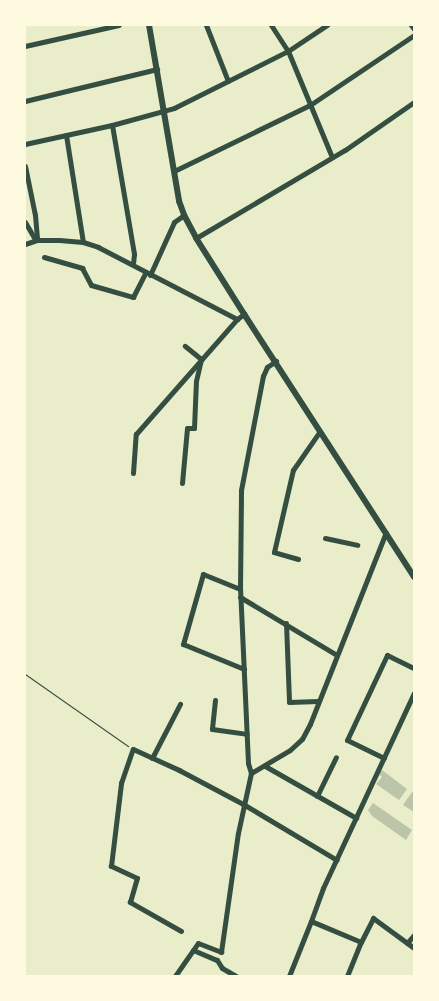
<!DOCTYPE html>
<style>
body{margin:0}
#map{position:relative;width:439px;height:1001px;overflow:hidden;background:#e9edc9;font-family:Raleway,sans-serif}
div>[style]{position:absolute}
.building>*{inset:0;background:#bcc5a7}
.path>*{height:1px;margin:-0.5px;padding:0 0.5px;transform-origin:0.5px;border-radius:0.5px;background:#344e41}
.minor>*{height:5px;margin:-2.5px;padding:0 2.5px;transform-origin:2.5px;border-radius:2.5px;background:#344e41}
.tertiary>*{height:6px;margin:-3px;padding:0 3px;transform-origin:3px;border-radius:3px;background:#344e41}
span{translate:-50% -50%;white-space:nowrap;text-align:center;line-height:1.15;-webkit-text-stroke:4px #fefae0;paint-order:stroke}
.frame{position:absolute;inset:0;border:26px solid #fefae0;pointer-events:none}
</style>
<div id="map">
<div class="building">
<i style="clip-path:polygon(382px 770px,407px 789px,399px 800px,376px 784px,382px 777px,378px 774px)"></i>
<i style="clip-path:polygon(412px 792px,414px 793px,414px 812px,403px 805px)"></i>
<i style="clip-path:polygon(373px 803px,412px 830px,406px 840px,372px 816px,368px 810px)"></i>
</div>
<div class="path">
<i style="left:25px;top:674px;width:126px;rotate:35deg"></i>
</div>
<div class="minor">
<i style="left:206px;top:25px;width:60px;rotate:68.6deg"></i>
<i style="left:271px;top:25px;width:31px;rotate:57deg"></i>
<i style="left:288px;top:51px;width:115px;rotate:67.5deg"></i>
<i style="left:411px;top:25px;width:5px;rotate:53deg"></i>
<i style="left:25px;top:46px;width:96px;rotate:-12.6deg"></i>
<i style="left:25px;top:101px;width:136px;rotate:-13.6deg"></i>
<i style="left:112px;top:125px;width:131px;rotate:80.3deg"></i>
<i style="left:134px;top:254px;width:10px;rotate:96deg"></i>
<i style="left:66px;top:135px;width:108px;rotate:81deg"></i>
<i style="left:25px;top:144px;width:89px;rotate:-12.3deg"></i>
<i style="left:112px;top:125px;width:64px;rotate:-15.3deg"></i>
<i style="left:174px;top:108px;width:127px;rotate:-26.6deg"></i>
<i style="left:288px;top:51px;width:47px;rotate:-33.7deg"></i>
<i style="left:25px;top:166px;width:50px;rotate:78.5deg"></i>
<i style="left:35px;top:215px;width:25px;rotate:85deg"></i>
<i style="left:174px;top:171px;width:151px;rotate:-25.9deg"></i>
<i style="left:310px;top:105px;width:125px;rotate:-33.9deg"></i>
<i style="left:25px;top:222px;width:20px;rotate:60deg"></i>
<i style="left:196px;top:238px;width:173px;rotate:-30.6deg"></i>
<i style="left:345px;top:150px;width:84px;rotate:-34.8deg"></i>
<i style="left:25px;top:244px;width:13px;rotate:-18deg"></i>
<i style="left:37px;top:240px;width:22px"></i>
<i style="left:59px;top:240px;width:24px;rotate:5deg"></i>
<i style="left:83px;top:242px;width:16px;rotate:18deg"></i>
<i style="left:98px;top:247px;width:157px;rotate:27.4deg"></i>
<i style="left:237px;top:319px;width:9px;rotate:-36deg"></i>
<i style="left:44px;top:257px;width:40px;rotate:16deg"></i>
<i style="left:82px;top:268px;width:19px;rotate:62deg"></i>
<i style="left:91px;top:285px;width:44px;rotate:15.9deg"></i>
<i style="left:133px;top:297px;width:28px;rotate:-63deg"></i>
<i style="left:150px;top:275px;width:58px;rotate:-65.6deg"></i>
<i style="left:174px;top:222px;width:12px;rotate:-35deg"></i>
<i style="left:133px;top:473px;width:39px;rotate:-86deg"></i>
<i style="left:136px;top:434px;width:153px;rotate:-48.7deg"></i>
<i style="left:182px;top:483px;width:55px;rotate:-84.8deg"></i>
<i style="left:187px;top:428px;width:7px"></i>
<i style="left:194px;top:428px;width:47px;rotate:-87.6deg"></i>
<i style="left:196px;top:381px;width:23px;rotate:-77deg"></i>
<i style="left:201px;top:359px;width:21px;rotate:-141deg"></i>
<i style="left:325px;top:538px;width:33px;rotate:12deg"></i>
<i style="left:298px;top:559px;width:25px;rotate:-164deg"></i>
<i style="left:274px;top:552px;width:84px;rotate:-77deg"></i>
<i style="left:293px;top:470px;width:47px;rotate:-55.3deg"></i>
<i style="left:240px;top:589px;width:40px;rotate:-158deg"></i>
<i style="left:203px;top:574px;width:73px;rotate:105.9deg"></i>
<i style="left:183px;top:644px;width:66px;rotate:22.3deg"></i>
<i style="left:240px;top:597px;width:113px;rotate:30.9deg"></i>
<i style="left:286px;top:623px;width:79px;rotate:87.8deg"></i>
<i style="left:289px;top:702px;width:29px;rotate:-2deg"></i>
<i style="left:215px;top:700px;width:29px;rotate:96deg"></i>
<i style="left:212px;top:729px;width:35px;rotate:8deg"></i>
<i style="left:152px;top:758px;width:61px;rotate:-62.6deg"></i>
<i style="left:384px;top:758px;width:41px;rotate:-154.1deg"></i>
<i style="left:347px;top:740px;width:94px;rotate:-64.8deg"></i>
<i style="left:387px;top:655px;width:30px;rotate:26deg"></i>
<i style="left:265px;top:766px;width:105px;rotate:29.7deg"></i>
<i style="left:251px;top:773px;width:45px;rotate:-30.5deg"></i>
<i style="left:290px;top:750px;width:16px;rotate:-43deg"></i>
<i style="left:302px;top:739px;width:17px;rotate:-62deg"></i>
<i style="left:310px;top:724px;width:206px;rotate:-68.4deg"></i>
<i style="left:317px;top:796px;width:43px;rotate:-64deg"></i>
<i style="left:181px;top:931px;width:59px;rotate:-150.4deg"></i>
<i style="left:130px;top:902px;width:25px;rotate:-74deg"></i>
<i style="left:137px;top:878px;width:29px;rotate:-155deg"></i>
<i style="left:111px;top:866px;width:84px;rotate:-83.1deg"></i>
<i style="left:121px;top:783px;width:36px;rotate:-71deg"></i>
<i style="left:133px;top:749px;width:51px;rotate:24.5deg"></i>
<i style="left:179px;top:770px;width:72px;rotate:28deg"></i>
<i style="left:243px;top:804px;width:109px;rotate:30.8deg"></i>
<i style="left:361px;top:942px;width:27px;rotate:-63deg"></i>
<i style="left:373px;top:918px;width:51px;rotate:36.2deg"></i>
<i style="left:407px;top:943px;width:11px;rotate:-49deg"></i>
<i style="left:193px;top:950px;width:26px;rotate:23deg"></i>
<i style="left:217px;top:960px;width:9px;rotate:58deg"></i>
<i style="left:222px;top:968px;width:16px;rotate:30deg"></i>
<i style="left:175px;top:976px;width:40px;rotate:-55.1deg"></i>
<i style="left:198px;top:943px;width:25px;rotate:21deg"></i>
<i style="left:221px;top:952px;width:120px;rotate:-81.9deg"></i>
<i style="left:238px;top:833px;width:61px;rotate:-77.8deg"></i>
<i style="left:251px;top:773px;width:10px;rotate:-107deg"></i>
<i style="left:248px;top:763px;width:174px;rotate:-92.6deg"></i>
<i style="left:240px;top:589px;width:99px;rotate:-89.4deg"></i>
<i style="left:241px;top:490px;width:116px;rotate:-79.1deg"></i>
<i style="left:263px;top:376px;width:10px;rotate:-66deg"></i>
<i style="left:267px;top:367px;width:11px;rotate:-34deg"></i>
<i style="left:289px;top:976px;width:59px;rotate:-68.2deg"></i>
<i style="left:347px;top:976px;width:37px;rotate:-68deg"></i>
<i style="left:361px;top:942px;width:54px;rotate:-157.2deg"></i>
<i style="left:311px;top:921px;width:35px;rotate:-70deg"></i>
<i style="left:323px;top:888px;width:215px;rotate:-65deg"></i>
</div>
<div class="tertiary">
<i style="left:149px;top:25px;width:179px;rotate:80.3deg"></i>
<i style="left:179px;top:201px;width:15px;rotate:70deg"></i>
<i style="left:184px;top:215px;width:26px;rotate:62deg"></i>
<i style="left:196px;top:238px;width:90px;rotate:57.7deg"></i>
<i style="left:244px;top:314px;width:313px;rotate:57.1deg"></i>
</div>
<div class="frame"></div>
</div>
